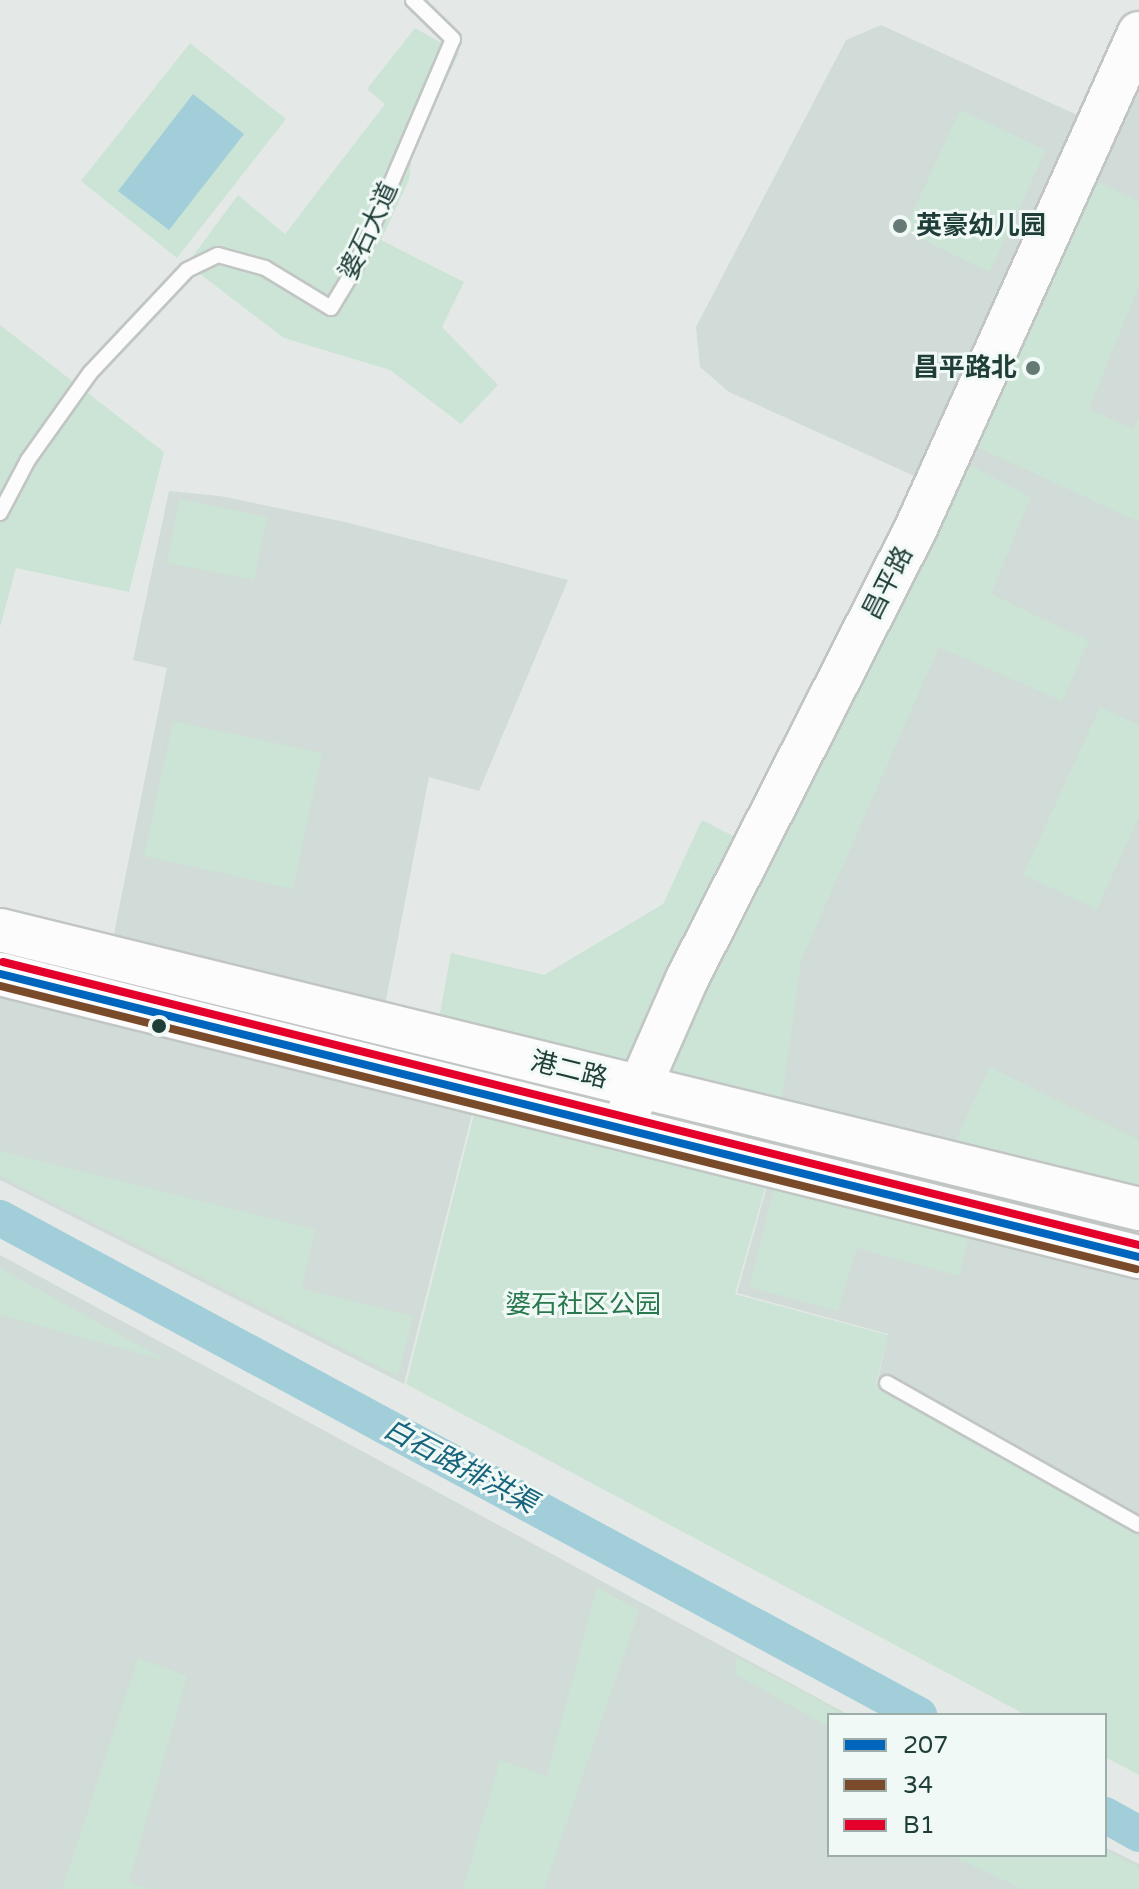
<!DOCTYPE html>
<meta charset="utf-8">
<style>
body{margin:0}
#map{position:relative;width:1139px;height:1889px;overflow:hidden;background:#e4e9e7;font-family:"Varela Round","Noto Sans SC",sans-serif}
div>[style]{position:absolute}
.built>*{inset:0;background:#d1dbd7}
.green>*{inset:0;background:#cce4d5}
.water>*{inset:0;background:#a2ceda}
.canal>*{height:36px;margin:-18px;padding:0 18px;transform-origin:18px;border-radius:18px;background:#a2ceda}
.roads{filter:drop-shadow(2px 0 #c1c6c4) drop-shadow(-2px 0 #c1c6c4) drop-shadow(0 2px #c1c6c4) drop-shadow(0 -2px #c1c6c4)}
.lane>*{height:14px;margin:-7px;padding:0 7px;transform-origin:7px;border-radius:7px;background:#fbfcfb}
.secondary>*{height:42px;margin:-21px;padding:0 21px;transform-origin:21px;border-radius:21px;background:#fbfcfb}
.bus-1>*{height:8px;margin:-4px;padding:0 4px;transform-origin:4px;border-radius:4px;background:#0065bd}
.bus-2>*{height:8px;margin:-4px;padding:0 4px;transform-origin:4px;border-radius:4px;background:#7a4b2a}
.bus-3>*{height:8px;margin:-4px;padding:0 4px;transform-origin:4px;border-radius:4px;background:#e4002b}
.dots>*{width:22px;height:22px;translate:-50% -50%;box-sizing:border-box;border:4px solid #f1f9f6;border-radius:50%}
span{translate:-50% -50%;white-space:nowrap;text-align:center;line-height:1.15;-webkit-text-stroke:6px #f1f9f6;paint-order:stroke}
.poi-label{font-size:26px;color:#203e38;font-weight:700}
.left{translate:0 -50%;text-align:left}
.right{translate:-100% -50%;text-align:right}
.street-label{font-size:26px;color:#203e38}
.park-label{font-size:26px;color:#28774d}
.water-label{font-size:28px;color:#17647d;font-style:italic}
.legend{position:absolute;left:827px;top:1713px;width:280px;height:144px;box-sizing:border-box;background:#f1f9f6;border:2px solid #9daeaa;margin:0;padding:10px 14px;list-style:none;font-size:24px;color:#203e38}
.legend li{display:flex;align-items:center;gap:16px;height:40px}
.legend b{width:40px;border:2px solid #9daeaa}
</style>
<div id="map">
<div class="built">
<i style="clip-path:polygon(881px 25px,1097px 124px,932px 484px,729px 392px,700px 367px,696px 327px,846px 40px)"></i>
<i style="clip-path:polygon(1139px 37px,1139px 1239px,622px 1110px)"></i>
<i style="clip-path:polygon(169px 491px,220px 496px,345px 522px,568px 580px,479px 791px,429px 777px,376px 1052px,103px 989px,167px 668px,133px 660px)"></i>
<i style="clip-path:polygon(0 972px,480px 1082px,404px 1384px,0 1180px)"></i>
<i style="clip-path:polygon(776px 1154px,1139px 1245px,1139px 1532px,877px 1384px,888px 1334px,737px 1293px)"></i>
<i style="clip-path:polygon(0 1255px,849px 1715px,829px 1715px,829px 1855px,1105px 1855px,1105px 1847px,1139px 1864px,1139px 1889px,0 1889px)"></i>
</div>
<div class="green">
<i style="clip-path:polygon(415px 28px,459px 53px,412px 152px,409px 180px,381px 240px,464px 282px,442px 327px,498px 385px,461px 424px,390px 370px,284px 338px,187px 264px,238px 195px,285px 234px,385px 104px,367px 89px)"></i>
<i style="clip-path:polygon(190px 43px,286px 119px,177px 258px,81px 181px)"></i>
<i style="clip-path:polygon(960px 110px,1046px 150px,990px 272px,904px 231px)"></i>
<i style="clip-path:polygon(1086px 176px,1139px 202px,1139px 285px,1089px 409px,1133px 429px,1139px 417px,1139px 522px,964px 441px)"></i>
<i style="clip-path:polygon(0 325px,164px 452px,129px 592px,16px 568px,0 627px)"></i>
<i style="clip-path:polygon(959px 460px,1031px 497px,991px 594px,1089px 641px,1062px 701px,939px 647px,801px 961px,777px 1137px,633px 1103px)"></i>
<i style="clip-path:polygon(179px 499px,267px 517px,254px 580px,167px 563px)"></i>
<i style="clip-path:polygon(1100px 707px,1139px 725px,1139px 817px,1097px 909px,1023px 875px)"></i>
<i style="clip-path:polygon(173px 721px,322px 753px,293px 889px,144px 856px)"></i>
<i style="clip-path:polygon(702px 820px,745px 842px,613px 1101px,431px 1062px,451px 953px,544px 975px,663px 904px)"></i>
<i style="clip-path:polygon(990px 1067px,1139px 1140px,1139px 1230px,938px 1178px)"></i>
<i style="clip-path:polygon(482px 1082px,775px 1153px,735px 1294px,888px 1335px,876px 1384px,1139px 1534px,1139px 1775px,1105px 1757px,1105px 1715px,1026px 1715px,406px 1384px)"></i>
<i style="clip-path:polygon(0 1151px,315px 1229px,302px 1289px,413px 1316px,398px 1376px,0 1176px)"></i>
<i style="clip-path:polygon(781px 1162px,976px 1211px,959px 1276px,857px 1248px,838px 1311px,749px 1287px)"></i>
<i style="clip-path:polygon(0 1268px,167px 1361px,0 1315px)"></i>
<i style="clip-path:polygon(597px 1587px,639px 1611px,544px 1889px,463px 1889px,500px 1760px,547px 1776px)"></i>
<i style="clip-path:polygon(736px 1657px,847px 1715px,829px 1715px,829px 1727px,735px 1674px)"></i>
<i style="clip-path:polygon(138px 1658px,187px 1676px,129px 1882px,152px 1889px,62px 1889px)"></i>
<i style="clip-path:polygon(1105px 1850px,1139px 1868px,1139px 1889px,1022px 1889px,950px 1855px,1105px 1855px)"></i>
</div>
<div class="water">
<i style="clip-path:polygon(193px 94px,244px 134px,169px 230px,118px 191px)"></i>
</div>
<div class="canal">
<i style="left:0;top:1218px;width:1045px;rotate:28.4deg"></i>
<i style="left:1105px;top:1815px;width:39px;rotate:29deg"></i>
</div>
<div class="roads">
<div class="lane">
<i style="left:0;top:513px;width:60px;rotate:-62.2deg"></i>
<i style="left:28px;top:460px;width:107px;rotate:-54.5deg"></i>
<i style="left:90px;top:373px;width:141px;rotate:-46.7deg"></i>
<i style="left:187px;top:270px;width:34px;rotate:-26deg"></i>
<i style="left:218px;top:255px;width:49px;rotate:15.5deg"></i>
<i style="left:265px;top:268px;width:77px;rotate:31.2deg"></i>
<i style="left:331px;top:308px;width:44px;rotate:-58.8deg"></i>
<i style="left:354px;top:270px;width:251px;rotate:-66.8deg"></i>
<i style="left:453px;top:39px;width:56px;rotate:-135.7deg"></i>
<i style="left:887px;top:1383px;width:289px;rotate:29.4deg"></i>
</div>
<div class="secondary">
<i style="left:0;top:930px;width:1173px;rotate:13.76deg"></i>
<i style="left:0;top:974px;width:1174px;rotate:13.95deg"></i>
<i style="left:622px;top:1127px;width:162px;rotate:-66.3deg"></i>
<i style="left:687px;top:979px;width:506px;rotate:-63.08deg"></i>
<i style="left:916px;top:528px;width:543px;rotate:-65.75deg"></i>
</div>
</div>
<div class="bus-1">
<i style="left:0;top:974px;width:1174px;rotate:13.95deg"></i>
</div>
<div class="bus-2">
<i style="left:0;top:986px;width:1171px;rotate:13.99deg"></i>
</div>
<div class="bus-3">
<i style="left:3px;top:962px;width:1171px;rotate:13.99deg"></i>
</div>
<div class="dots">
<i style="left:900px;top:226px;background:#657a75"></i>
<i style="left:1033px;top:368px;background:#657a75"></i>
<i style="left:159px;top:1026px;background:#203e38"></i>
</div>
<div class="poi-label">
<span class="left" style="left:916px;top:226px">英豪幼儿园</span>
<span class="right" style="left:1017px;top:368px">昌平路北</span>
</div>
<div class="street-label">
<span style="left:369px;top:231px;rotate:-65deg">婆石大道</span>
<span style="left:888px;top:583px;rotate:-63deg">昌平路</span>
<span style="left:569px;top:1070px;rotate:14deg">港二路</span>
</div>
<div class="park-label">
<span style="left:583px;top:1305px">婆石社区公园</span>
</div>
<div class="water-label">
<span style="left:460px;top:1466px;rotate:28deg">白石路排洪渠</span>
</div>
<ul class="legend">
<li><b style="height:10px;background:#0065bd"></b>207</li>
<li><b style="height:10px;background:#7a4b2a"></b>34</li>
<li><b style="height:10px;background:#e4002b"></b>B1</li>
</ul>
</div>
